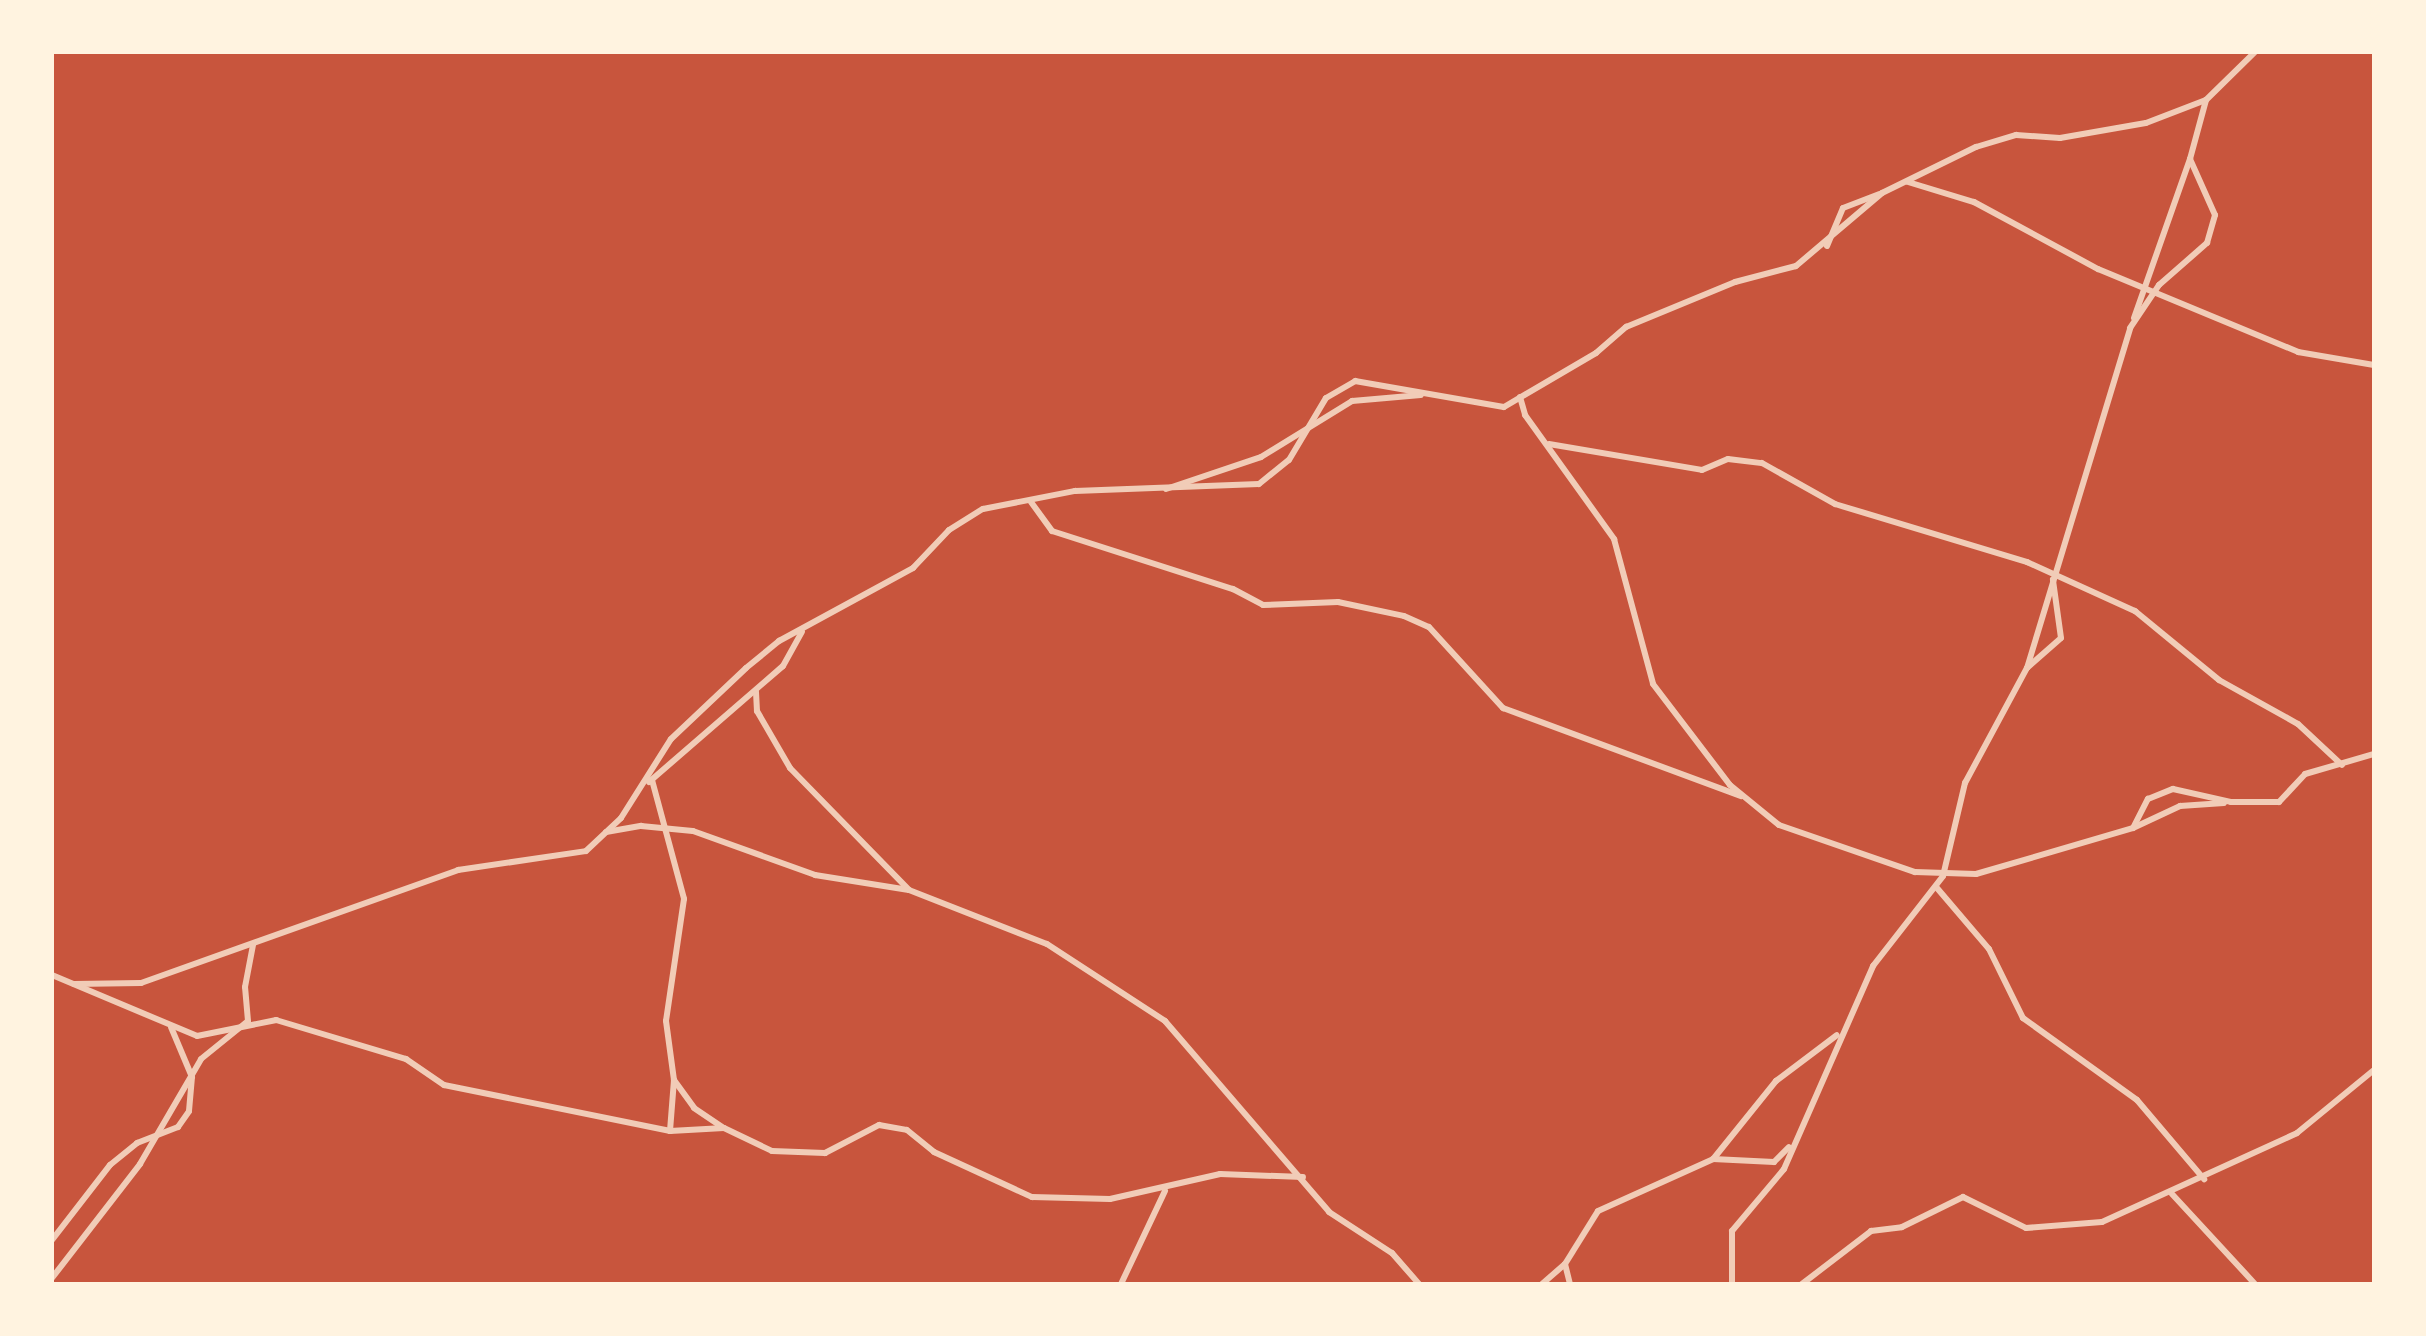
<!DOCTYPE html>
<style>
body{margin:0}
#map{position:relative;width:2426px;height:1336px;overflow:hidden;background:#c8553d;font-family:"Times New Roman",serif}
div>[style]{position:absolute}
.minor>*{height:6px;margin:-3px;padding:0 3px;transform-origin:3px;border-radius:3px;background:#f1ccb7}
span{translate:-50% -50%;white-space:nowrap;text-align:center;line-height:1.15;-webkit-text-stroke:6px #fff3e0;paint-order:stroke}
.frame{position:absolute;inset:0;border:54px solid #fff3e0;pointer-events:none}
</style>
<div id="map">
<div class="minor">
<i style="left:1908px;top:182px;width:69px;rotate:16.9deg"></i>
<i style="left:1974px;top:202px;width:141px;rotate:28.4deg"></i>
<i style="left:2098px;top:269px;width:217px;rotate:22.5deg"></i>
<i style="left:2298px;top:352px;width:77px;rotate:9.7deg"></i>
<i style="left:1827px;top:246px;width:41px;rotate:-67.2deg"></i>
<i style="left:1843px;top:208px;width:39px;rotate:-21deg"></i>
<i style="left:2134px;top:318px;width:169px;rotate:-70.6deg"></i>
<i style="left:1520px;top:397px;width:19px;rotate:74deg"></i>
<i style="left:1525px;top:415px;width:153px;rotate:54.3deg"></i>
<i style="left:1614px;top:539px;width:150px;rotate:74.9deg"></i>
<i style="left:1653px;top:684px;width:127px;rotate:52.7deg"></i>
<i style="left:1730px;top:785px;width:63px;rotate:39.2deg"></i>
<i style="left:1779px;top:825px;width:144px;rotate:19.1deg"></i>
<i style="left:1915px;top:872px;width:61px;rotate:1.9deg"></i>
<i style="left:1976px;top:874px;width:164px;rotate:-16.3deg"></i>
<i style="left:2133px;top:828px;width:33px;rotate:-63deg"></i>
<i style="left:2148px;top:799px;width:27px;rotate:-22deg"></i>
<i style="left:2173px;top:789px;width:59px;rotate:12.6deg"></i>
<i style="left:2231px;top:802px;width:48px"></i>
<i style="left:2279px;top:802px;width:38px;rotate:-47deg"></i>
<i style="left:2305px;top:774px;width:72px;rotate:-16.2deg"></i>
<i style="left:1549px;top:444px;width:155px;rotate:9.6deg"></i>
<i style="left:1702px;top:470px;width:28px;rotate:-23deg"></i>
<i style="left:1728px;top:459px;width:34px;rotate:7deg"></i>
<i style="left:1762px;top:463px;width:84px;rotate:29.3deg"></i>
<i style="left:1835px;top:504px;width:201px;rotate:16.8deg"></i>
<i style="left:2027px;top:562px;width:119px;rotate:24.4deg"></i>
<i style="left:2135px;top:611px;width:109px;rotate:39.4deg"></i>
<i style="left:2219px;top:680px;width:90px;rotate:29.1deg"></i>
<i style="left:2298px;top:724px;width:60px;rotate:43deg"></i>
<i style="left:1166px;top:489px;width:100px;rotate:-18.6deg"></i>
<i style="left:1261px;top:457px;width:107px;rotate:-31.6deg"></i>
<i style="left:1352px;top:401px;width:69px;rotate:-5deg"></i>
<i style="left:1031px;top:502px;width:36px;rotate:54deg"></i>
<i style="left:1052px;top:531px;width:190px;rotate:17.8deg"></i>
<i style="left:1233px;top:589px;width:34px;rotate:28deg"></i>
<i style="left:1263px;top:605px;width:75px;rotate:-2.3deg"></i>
<i style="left:1338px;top:602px;width:67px;rotate:12deg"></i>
<i style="left:1404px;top:616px;width:27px;rotate:24deg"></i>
<i style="left:1429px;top:627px;width:110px;rotate:47.6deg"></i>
<i style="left:1503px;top:708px;width:254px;rotate:20.3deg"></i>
<i style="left:2027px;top:668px;width:45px;rotate:-41.4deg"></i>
<i style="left:2061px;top:638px;width:59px;rotate:-97.9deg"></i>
<i style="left:756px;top:692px;width:19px;rotate:87deg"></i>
<i style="left:757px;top:711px;width:66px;rotate:59.9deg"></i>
<i style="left:790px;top:768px;width:170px;rotate:45.7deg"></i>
<i style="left:909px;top:890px;width:148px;rotate:21.4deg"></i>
<i style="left:1047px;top:944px;width:141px;rotate:33.1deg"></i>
<i style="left:1165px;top:1021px;width:252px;rotate:49.3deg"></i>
<i style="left:1329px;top:1212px;width:75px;rotate:33.1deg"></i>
<i style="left:1392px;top:1253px;width:41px;rotate:48.9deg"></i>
<i style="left:652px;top:780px;width:123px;rotate:74.9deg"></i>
<i style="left:684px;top:899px;width:123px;rotate:98.4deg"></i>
<i style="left:666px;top:1021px;width:60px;rotate:82.3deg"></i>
<i style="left:674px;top:1080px;width:51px;rotate:94.5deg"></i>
<i style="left:649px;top:782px;width:177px;rotate:-40.9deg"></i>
<i style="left:783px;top:666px;width:39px;rotate:-61deg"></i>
<i style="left:2133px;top:828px;width:52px;rotate:-25.1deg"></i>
<i style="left:2180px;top:806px;width:44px;rotate:-3.9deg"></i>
<i style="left:606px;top:832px;width:36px;rotate:-10deg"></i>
<i style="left:641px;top:826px;width:52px;rotate:5.5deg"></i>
<i style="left:693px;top:831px;width:130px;rotate:19.8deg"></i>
<i style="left:815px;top:875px;width:95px;rotate:9.1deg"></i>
<i style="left:1937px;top:888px;width:80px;rotate:49.6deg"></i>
<i style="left:1989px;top:949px;width:77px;rotate:63.8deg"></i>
<i style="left:2023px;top:1018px;width:140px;rotate:35.7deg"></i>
<i style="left:2137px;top:1100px;width:104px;rotate:49.7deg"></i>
<i style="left:52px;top:975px;width:157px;rotate:22.8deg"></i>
<i style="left:197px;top:1036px;width:81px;rotate:-11.4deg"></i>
<i style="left:276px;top:1020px;width:136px;rotate:16.7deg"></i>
<i style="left:406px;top:1059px;width:46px;rotate:34.4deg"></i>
<i style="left:444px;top:1085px;width:231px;rotate:11.5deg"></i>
<i style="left:670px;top:1131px;width:54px;rotate:-3.2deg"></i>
<i style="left:724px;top:1128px;width:53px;rotate:25.6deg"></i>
<i style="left:772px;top:1151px;width:53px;rotate:2.2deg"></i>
<i style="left:825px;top:1153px;width:61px;rotate:-27.4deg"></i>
<i style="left:879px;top:1125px;width:28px;rotate:10deg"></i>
<i style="left:907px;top:1130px;width:35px;rotate:39deg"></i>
<i style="left:934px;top:1152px;width:108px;rotate:24.7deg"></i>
<i style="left:1032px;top:1197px;width:78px;rotate:1.5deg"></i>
<i style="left:1110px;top:1199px;width:113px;rotate:-12.8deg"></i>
<i style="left:1220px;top:1174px;width:83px;rotate:2.1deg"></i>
<i style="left:74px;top:984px;width:67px;rotate:-0.9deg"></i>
<i style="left:141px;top:983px;width:337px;rotate:-19.6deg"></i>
<i style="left:458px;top:870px;width:129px;rotate:-8.4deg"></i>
<i style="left:586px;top:851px;width:48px;rotate:-43.3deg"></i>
<i style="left:621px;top:818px;width:93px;rotate:-57.7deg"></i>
<i style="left:671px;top:739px;width:103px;rotate:-43.4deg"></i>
<i style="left:746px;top:668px;width:43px;rotate:-39.3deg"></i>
<i style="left:779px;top:641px;width:153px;rotate:-28.6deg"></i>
<i style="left:913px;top:568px;width:52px;rotate:-46.5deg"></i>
<i style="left:949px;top:530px;width:40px;rotate:-32deg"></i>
<i style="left:983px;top:509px;width:94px;rotate:-11.1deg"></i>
<i style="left:1075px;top:491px;width:184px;rotate:-2.2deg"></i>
<i style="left:1259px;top:484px;width:38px;rotate:-39deg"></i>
<i style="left:1289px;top:460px;width:72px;rotate:-59.2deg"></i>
<i style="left:1326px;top:398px;width:34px;rotate:-30deg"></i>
<i style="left:1355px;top:381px;width:151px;rotate:9.9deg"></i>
<i style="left:1504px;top:407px;width:107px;rotate:-30.4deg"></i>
<i style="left:1596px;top:353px;width:40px;rotate:-41deg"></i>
<i style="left:1626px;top:327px;width:118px;rotate:-22.4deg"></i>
<i style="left:1735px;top:282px;width:63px;rotate:-14.7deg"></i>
<i style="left:1796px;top:266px;width:113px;rotate:-40.3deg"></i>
<i style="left:1882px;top:193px;width:105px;rotate:-26.1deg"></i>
<i style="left:1976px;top:147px;width:42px;rotate:-16.7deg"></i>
<i style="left:2016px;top:135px;width:44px;rotate:3.9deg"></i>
<i style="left:2060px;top:138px;width:87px;rotate:-9.9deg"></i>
<i style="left:2146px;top:123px;width:64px;rotate:-21deg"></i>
<i style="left:674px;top:1080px;width:34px;rotate:54deg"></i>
<i style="left:694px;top:1108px;width:34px;rotate:34deg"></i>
<i style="left:1714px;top:1158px;width:99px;rotate:-51.2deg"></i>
<i style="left:1776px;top:1081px;width:76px;rotate:-37deg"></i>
<i style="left:2172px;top:1194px;width:122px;rotate:47.3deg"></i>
<i style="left:52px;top:1240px;width:95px;rotate:-52.3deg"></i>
<i style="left:110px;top:1165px;width:35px;rotate:-39deg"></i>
<i style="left:137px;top:1143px;width:44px;rotate:-21.3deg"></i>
<i style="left:178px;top:1127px;width:19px;rotate:-55deg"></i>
<i style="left:189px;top:1111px;width:34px;rotate:-85deg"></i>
<i style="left:192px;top:1077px;width:54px;rotate:-112.8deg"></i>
<i style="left:1565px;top:1264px;width:21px;rotate:76deg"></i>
<i style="left:52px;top:1278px;width:144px;rotate:-52.3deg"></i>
<i style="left:140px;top:1164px;width:121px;rotate:-59.8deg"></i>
<i style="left:201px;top:1059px;width:60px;rotate:-39deg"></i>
<i style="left:248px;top:1021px;width:34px;rotate:-95deg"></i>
<i style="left:245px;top:987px;width:43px;rotate:-79.2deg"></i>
<i style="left:1121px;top:1284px;width:103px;rotate:-64.7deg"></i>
<i style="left:1542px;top:1284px;width:30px;rotate:-41deg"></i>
<i style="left:1565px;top:1264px;width:62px;rotate:-58.1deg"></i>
<i style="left:1598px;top:1211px;width:126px;rotate:-24.3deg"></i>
<i style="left:1713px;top:1159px;width:61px;rotate:2.8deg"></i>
<i style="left:1774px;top:1162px;width:21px;rotate:-45deg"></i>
<i style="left:1732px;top:1284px;width:53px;rotate:-90deg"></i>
<i style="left:1732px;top:1231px;width:81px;rotate:-50deg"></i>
<i style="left:1784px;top:1169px;width:222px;rotate:-66.3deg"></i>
<i style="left:1873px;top:966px;width:114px;rotate:-52.1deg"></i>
<i style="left:1943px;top:876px;width:96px;rotate:-76.7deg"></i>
<i style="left:1965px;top:783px;width:131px;rotate:-61.7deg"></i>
<i style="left:2027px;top:668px;width:355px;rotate:-73.1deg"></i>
<i style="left:2130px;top:328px;width:52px;rotate:-56deg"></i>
<i style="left:2159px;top:285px;width:64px;rotate:-41.2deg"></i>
<i style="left:2207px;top:243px;width:29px;rotate:-74deg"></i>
<i style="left:2215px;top:215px;width:61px;rotate:-114.1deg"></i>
<i style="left:2190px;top:159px;width:61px;rotate:-74.8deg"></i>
<i style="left:2206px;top:100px;width:69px;rotate:-44.4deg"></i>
<i style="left:1802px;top:1284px;width:87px;rotate:-37.5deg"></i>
<i style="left:1871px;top:1231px;width:31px;rotate:-7deg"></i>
<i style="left:1902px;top:1227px;width:68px;rotate:-26.2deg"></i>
<i style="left:1963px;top:1197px;width:70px;rotate:26.2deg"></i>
<i style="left:2026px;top:1228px;width:76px;rotate:-4.5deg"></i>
<i style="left:2102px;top:1222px;width:214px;rotate:-24.5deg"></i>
<i style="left:2297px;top:1133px;width:99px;rotate:-39.3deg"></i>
</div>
<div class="frame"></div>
</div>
